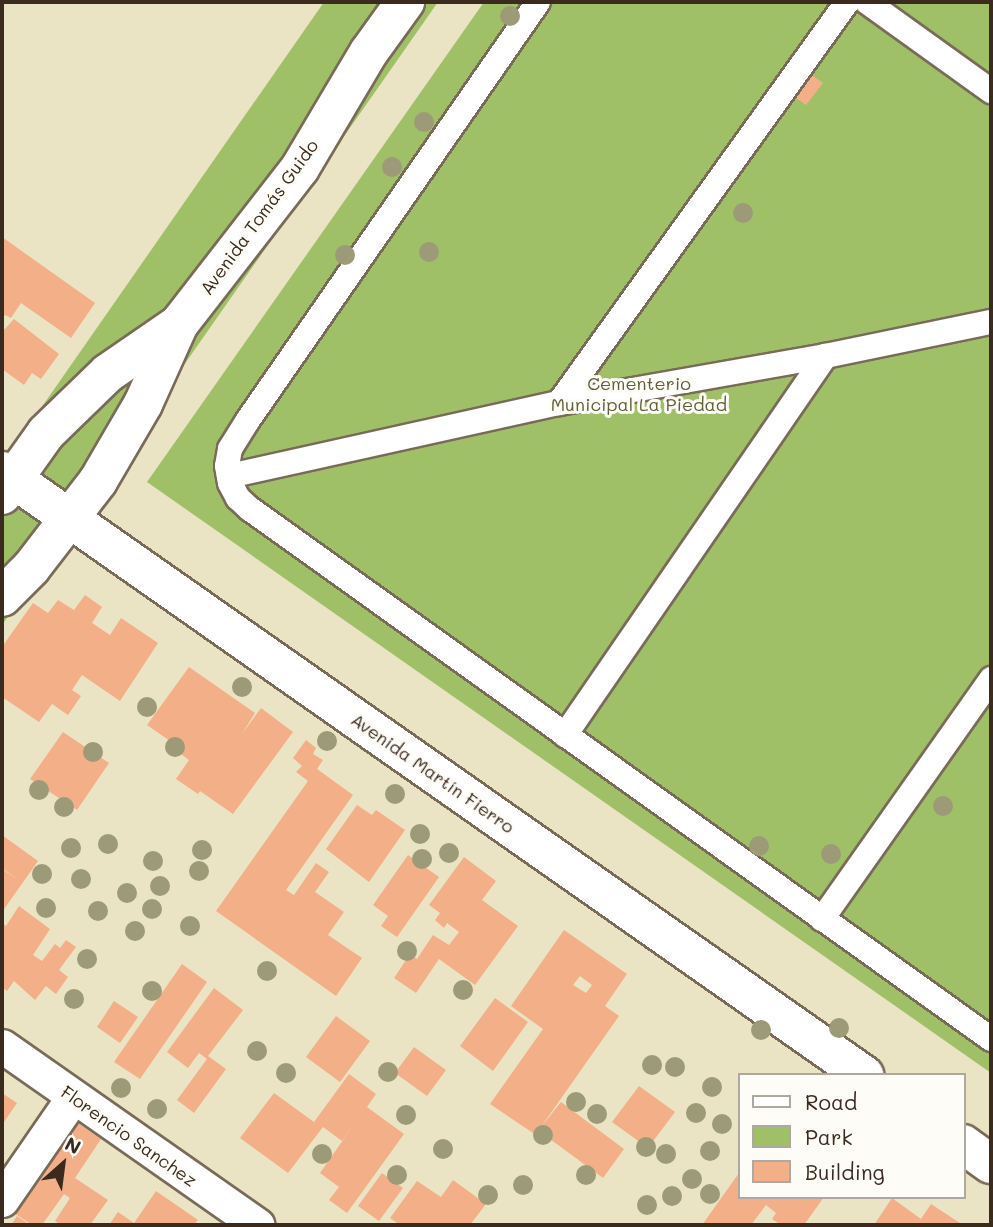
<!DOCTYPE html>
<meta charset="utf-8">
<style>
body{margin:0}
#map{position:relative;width:993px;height:1227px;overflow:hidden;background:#ebe4c4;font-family:Mali,sans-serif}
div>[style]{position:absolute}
.green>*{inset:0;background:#a0c068}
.building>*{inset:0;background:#f2af88}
.roads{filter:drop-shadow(2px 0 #796b58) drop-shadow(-2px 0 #796b58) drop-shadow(0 2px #796b58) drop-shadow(0 -2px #796b58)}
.pedestrian>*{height:24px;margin:-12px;padding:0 12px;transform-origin:12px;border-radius:12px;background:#fff}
.minor>*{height:33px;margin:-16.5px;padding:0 16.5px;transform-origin:16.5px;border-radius:16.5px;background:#fff}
.secondary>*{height:38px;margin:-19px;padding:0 19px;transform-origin:19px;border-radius:19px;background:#fff}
.trees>*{width:20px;height:20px;margin:-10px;border-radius:50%;background:#9d9a77}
span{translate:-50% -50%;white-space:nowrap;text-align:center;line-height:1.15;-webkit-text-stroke:6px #fdfcf7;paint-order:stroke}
.street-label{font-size:18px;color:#3b2a1e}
.park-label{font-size:18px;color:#5e5e38}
.frame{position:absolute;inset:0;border:4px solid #3b2a1e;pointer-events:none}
.legend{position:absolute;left:738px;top:1073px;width:228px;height:126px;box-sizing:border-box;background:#fdfcf7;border:2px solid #afa8a0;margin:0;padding:9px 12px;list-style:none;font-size:21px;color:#3b2a1e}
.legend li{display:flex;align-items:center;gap:14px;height:35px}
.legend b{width:35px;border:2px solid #afa8a0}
.north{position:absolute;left:28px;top:1129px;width:70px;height:70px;-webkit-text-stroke:5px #fdfcf7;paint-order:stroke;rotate:28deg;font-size:19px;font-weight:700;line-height:28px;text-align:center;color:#3b2a1e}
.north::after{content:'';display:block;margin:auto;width:24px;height:32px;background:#3b2a1e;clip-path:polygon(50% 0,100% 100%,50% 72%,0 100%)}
</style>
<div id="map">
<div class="green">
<i style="clip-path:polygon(324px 2px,438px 2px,2px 625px,2px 464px)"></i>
<i style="clip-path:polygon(484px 2px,991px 2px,991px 1073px,147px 482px)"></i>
</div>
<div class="building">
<i style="clip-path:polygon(805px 70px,823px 83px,806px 105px,789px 93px)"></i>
<i style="clip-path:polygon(2px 237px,95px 303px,71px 338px,21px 303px,11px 318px,5px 315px,2px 320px)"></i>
<i style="clip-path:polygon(14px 319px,59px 354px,41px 379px,32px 373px,24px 385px,2px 369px,2px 332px)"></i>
<i style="clip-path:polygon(85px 595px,102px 607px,92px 623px,110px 635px,121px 618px,158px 643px,120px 701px,82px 675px,72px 690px,81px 696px,68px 715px,52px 704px,39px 722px,2px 697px,2px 647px,33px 603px,48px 613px,58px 600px,74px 610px)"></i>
<i style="clip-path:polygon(189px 667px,255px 713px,242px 734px,261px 708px,293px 732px,233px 814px,200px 791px,198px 794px,176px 779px,189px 760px,178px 752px,180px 748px,147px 725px)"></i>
<i style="clip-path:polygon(63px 732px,109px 763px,77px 810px,30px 779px)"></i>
<i style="clip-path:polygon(306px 740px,316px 748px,313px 754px,323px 760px,317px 769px,353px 795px,286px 890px,294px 895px,316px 863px,329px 872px,315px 892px,344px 912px,328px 935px,362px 958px,336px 996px,216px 911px,308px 781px,296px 772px,302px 766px,293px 758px)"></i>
<i style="clip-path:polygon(357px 805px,372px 815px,376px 810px,405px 830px,369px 882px,326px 849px)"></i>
<i style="clip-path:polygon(2px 835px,38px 861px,2px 912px,2px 869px,17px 879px,2px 868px)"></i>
<i style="clip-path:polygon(408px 855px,439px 877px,397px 937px,381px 926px,388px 916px,373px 905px)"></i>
<i style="clip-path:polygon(464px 857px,496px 881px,482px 900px,518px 926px,475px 985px,439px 959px,416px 993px,394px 978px,410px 954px,417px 959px,433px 935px,449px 945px,459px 932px,447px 923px,444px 928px,435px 920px,440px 913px,429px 905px)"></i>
<i style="clip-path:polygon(19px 906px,50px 929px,33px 955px,42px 961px,55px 944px,60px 948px,66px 940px,76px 947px,59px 970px,68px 977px,56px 994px,46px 986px,35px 1000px,14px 981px,7px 991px,2px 987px,2px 923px,6px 926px)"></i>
<i style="clip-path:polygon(evenodd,564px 930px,627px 974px,605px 1006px,619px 1016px,541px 1127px,561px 1102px,624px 1149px,603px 1178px,539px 1131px,536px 1135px,490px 1104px,543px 1029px,511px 1006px,564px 930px,580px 976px,592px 985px,586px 993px,573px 985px,580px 976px)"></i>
<i style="clip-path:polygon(182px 964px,207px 982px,140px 1079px,114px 1062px)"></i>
<i style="clip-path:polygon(214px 988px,243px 1010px,208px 1056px,226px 1069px,194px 1113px,177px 1100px,207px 1059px,199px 1053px,188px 1068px,167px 1052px)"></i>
<i style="clip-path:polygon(495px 998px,528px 1022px,493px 1071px,460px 1046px)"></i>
<i style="clip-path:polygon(114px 1001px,138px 1017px,120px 1043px,97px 1027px)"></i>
<i style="clip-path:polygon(336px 1016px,370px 1041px,340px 1082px,306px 1057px)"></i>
<i style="clip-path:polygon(414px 1047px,446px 1070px,427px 1096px,395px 1073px)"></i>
<i style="clip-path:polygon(349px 1074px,376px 1094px,367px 1107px,404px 1134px,347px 1213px,329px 1200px,339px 1187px,320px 1173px,357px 1120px,342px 1141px,323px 1127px,288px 1173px,240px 1138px,274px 1093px,314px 1122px)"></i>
<i style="clip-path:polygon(639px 1086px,675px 1112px,648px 1148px,612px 1122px)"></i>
<i style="clip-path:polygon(2px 1093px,17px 1103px,2px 1125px)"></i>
<i style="clip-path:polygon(73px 1120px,101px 1139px,75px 1178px,108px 1200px,90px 1225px,61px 1225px,55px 1221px,70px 1198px,64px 1194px,42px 1225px,32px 1225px,11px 1211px)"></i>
<i style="clip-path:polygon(382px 1173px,403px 1188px,379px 1221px,358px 1206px)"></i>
<i style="clip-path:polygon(739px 1173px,739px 1197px,824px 1197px,804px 1225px,781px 1225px,772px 1219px,776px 1213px,766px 1205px,751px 1225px,702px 1225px)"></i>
<i style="clip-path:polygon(453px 1180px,486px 1204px,470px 1225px,400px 1225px,390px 1218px,417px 1181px,441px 1197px)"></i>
<i style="clip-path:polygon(156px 1191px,198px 1220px,194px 1225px,109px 1225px,118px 1212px,134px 1223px)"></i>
<i style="clip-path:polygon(892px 1198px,921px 1219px,931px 1204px,963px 1225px,874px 1225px)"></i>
<i style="clip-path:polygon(17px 1216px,30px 1225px,11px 1225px)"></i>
</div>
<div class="roads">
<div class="pedestrian">
<i style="left:538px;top:2px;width:509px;rotate:124.75deg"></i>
<i style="left:248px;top:420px;width:34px;rotate:122deg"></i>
<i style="left:230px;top:449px;width:17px;rotate:100deg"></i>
<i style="left:227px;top:466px;width:17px;rotate:80deg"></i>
<i style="left:230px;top:483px;width:17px;rotate:62deg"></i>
<i style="left:238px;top:498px;width:16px;rotate:43deg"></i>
<i style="left:250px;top:509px;width:911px;rotate:35.57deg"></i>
<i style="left:867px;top:2px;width:153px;rotate:35.7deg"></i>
<i style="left:559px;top:403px;width:494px;rotate:-54.3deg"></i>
<i style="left:229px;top:476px;width:338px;rotate:-12.5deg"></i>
<i style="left:559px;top:403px;width:270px;rotate:-10deg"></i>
<i style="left:825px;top:356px;width:169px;rotate:-11.6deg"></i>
<i style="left:565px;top:735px;width:460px;rotate:-55.5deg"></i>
<i style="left:822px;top:919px;width:294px;rotate:-54.8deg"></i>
</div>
<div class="minor">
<i style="left:2px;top:1046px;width:312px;rotate:35deg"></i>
<i style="left:2px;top:1200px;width:125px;rotate:-55.4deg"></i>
</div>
<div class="secondary">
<i style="left:2px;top:471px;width:1053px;rotate:35.02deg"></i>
<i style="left:2px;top:495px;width:76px;rotate:-54.6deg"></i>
<i style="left:46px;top:433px;width:86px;rotate:-44.1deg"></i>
<i style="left:108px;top:373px;width:86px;rotate:-34.6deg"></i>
<i style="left:2px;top:597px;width:41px;rotate:-45deg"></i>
<i style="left:31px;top:568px;width:110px;rotate:-52.4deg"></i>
<i style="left:98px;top:481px;width:89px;rotate:-59.7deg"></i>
<i style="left:143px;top:404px;width:88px;rotate:-65.8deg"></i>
<i style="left:179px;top:324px;width:197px;rotate:-52.2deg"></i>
<i style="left:300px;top:168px;width:135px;rotate:-59.3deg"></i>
<i style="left:369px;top:52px;width:62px;rotate:-54.2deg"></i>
<i style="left:963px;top:1144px;width:34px;rotate:36deg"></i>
</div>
</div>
<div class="trees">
<i style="left:510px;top:16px"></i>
<i style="left:424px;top:122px"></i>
<i style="left:392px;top:167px"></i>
<i style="left:743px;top:213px"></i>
<i style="left:429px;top:252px"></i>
<i style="left:345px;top:255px"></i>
<i style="left:242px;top:687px"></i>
<i style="left:147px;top:707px"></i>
<i style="left:327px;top:741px"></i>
<i style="left:175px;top:747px"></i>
<i style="left:93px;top:752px"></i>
<i style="left:39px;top:790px"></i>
<i style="left:395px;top:794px"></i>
<i style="left:943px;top:806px"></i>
<i style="left:64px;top:807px"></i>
<i style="left:420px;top:834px"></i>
<i style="left:108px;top:844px"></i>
<i style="left:759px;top:846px"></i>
<i style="left:71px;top:848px"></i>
<i style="left:202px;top:850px"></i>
<i style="left:449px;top:853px"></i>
<i style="left:831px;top:854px"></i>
<i style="left:422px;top:859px"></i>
<i style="left:153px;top:861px"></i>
<i style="left:199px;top:871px"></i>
<i style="left:42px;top:874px"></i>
<i style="left:81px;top:879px"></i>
<i style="left:160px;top:886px"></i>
<i style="left:127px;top:893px"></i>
<i style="left:46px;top:908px"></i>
<i style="left:152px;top:909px"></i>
<i style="left:98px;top:911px"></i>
<i style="left:190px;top:926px"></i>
<i style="left:135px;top:931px"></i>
<i style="left:407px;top:951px"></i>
<i style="left:87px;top:959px"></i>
<i style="left:267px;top:971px"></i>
<i style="left:463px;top:990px"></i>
<i style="left:152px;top:991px"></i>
<i style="left:74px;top:999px"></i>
<i style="left:839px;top:1028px"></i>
<i style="left:761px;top:1030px"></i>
<i style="left:257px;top:1051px"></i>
<i style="left:652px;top:1065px"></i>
<i style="left:675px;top:1067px"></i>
<i style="left:388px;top:1072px"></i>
<i style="left:286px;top:1073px"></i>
<i style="left:712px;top:1087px"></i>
<i style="left:121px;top:1088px"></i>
<i style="left:576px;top:1102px"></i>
<i style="left:157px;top:1109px"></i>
<i style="left:696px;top:1113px"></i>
<i style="left:597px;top:1114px"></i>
<i style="left:406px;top:1115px"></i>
<i style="left:722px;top:1124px"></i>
<i style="left:543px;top:1135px"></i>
<i style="left:646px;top:1147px"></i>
<i style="left:443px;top:1149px"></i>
<i style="left:710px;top:1151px"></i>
<i style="left:322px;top:1154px"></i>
<i style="left:666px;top:1154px"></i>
<i style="left:397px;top:1175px"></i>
<i style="left:586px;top:1175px"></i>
<i style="left:692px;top:1179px"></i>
<i style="left:523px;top:1185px"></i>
<i style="left:710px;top:1194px"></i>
<i style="left:488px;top:1195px"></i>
<i style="left:672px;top:1196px"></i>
<i style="left:647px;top:1205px"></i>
</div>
<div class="street-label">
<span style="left:259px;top:217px;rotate:-54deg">Avenida Tomás Guido</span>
<span style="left:433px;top:773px;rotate:35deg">Avenida Martín Fierro</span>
<span style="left:129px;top:1136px;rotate:35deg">Florencio Sanchez</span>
</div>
<div class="park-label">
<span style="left:639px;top:394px">Cementerio<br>Municipal La Piedad</span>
</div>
<div class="frame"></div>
<ul class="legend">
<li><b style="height:9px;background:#fff"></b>Road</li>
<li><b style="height:19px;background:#a0c068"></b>Park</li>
<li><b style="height:19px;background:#f2af88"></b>Building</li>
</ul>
<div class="north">N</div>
</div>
